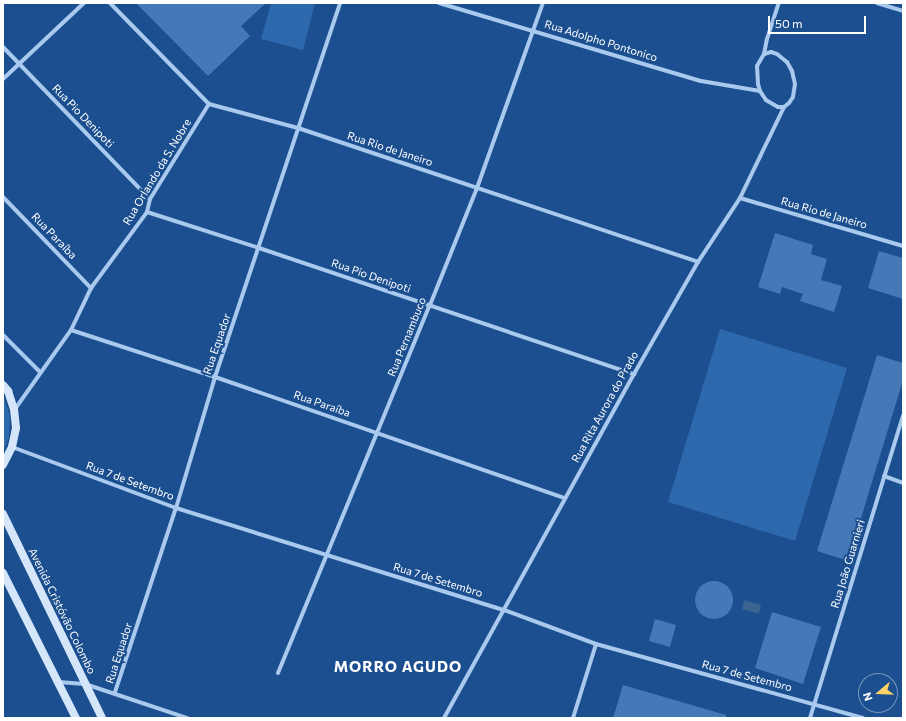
<!DOCTYPE html>
<meta charset="utf-8">
<style>
body{margin:0}
#map{position:relative;width:906px;height:721px;overflow:hidden;background:#1b4f8f;font-family:Commissioner,sans-serif}
div>[style]{position:absolute}
.green>*{inset:0;background:#2e69ad}
.water>*{inset:0;background:#3c6290}
.building>*{inset:0;background:#4478b7}
.round{border-radius:50%}
.minor>*{height:4px;margin:-2px;padding:0 2px;transform-origin:2px;border-radius:2px;background:#a9c9ee}
.secondary>*{height:8px;margin:-4px;padding:0 4px;transform-origin:4px;border-radius:4px;background:#d6e6fa}
span{translate:-50% -50%;white-space:nowrap;text-align:center;line-height:1.15;-webkit-text-stroke:4px #1b4f8f;paint-order:stroke}
.street-label{font-size:11px;color:#fff}
.district-label{font-size:15px;color:#fff;font-weight:700;letter-spacing:1px}
.frame{position:absolute;inset:0;border:4px solid #fff;pointer-events:none}
.north{position:absolute;left:858px;top:673px;width:40px;height:40px;box-sizing:border-box;background:#1b4f8f;border:1px solid #7695bc;border-radius:50%;rotate:251deg;font-size:11px;font-weight:700;line-height:16px;text-align:center;color:#fff}
.north::after{content:'';display:block;margin:auto;width:14px;height:18px;background:#ffd166;clip-path:polygon(50% 0,100% 100%,50% 72%,0 100%)}
.scale{position:absolute;left:768px;top:16px;width:98px;height:18px;box-sizing:border-box;border:2px solid #fff;border-top:0;padding-left:5px;font-size:12px;line-height:14px;white-space:nowrap;color:#fff;-webkit-text-stroke:3px #1b4f8f;paint-order:stroke}
</style>
<div id="map">
<div class="green">
<i style="clip-path:polygon(271px 3px,315px 3px,303px 50px,261px 39px)"></i>
<i style="clip-path:polygon(720px 329px,847px 368px,795px 541px,668px 502px)"></i>
<i style="clip-path:polygon(3px 395px,10px 416px,9px 437px,3px 453px)"></i>
</div>
<div class="water">
<i style="clip-path:polygon(744px 600px,761px 605px,759px 614px,742px 609px)"></i>
</div>
<div class="building">
<i style="clip-path:polygon(136px 3px,266px 3px,241px 26px,250px 36px,208px 76px)"></i>
<i style="clip-path:polygon(775px 233px,813px 245px,811px 254px,827px 259px,821px 280px,842px 286px,834px 312px,800px 301px,803px 294px,782px 287px,780px 294px,758px 287px)"></i>
<i style="clip-path:polygon(879px 251px,903px 258px,903px 299px,868px 288px)"></i>
<i style="clip-path:polygon(877px 355px,903px 363px,903px 380px,848px 561px,817px 551px)"></i>
<i class="round" style="left:695px;top:581px;width:38px;height:38px"></i>
<i style="clip-path:polygon(772px 612px,821px 627px,803px 684px,755px 668px)"></i>
<i style="clip-path:polygon(655px 619px,676px 625px,670px 647px,649px 641px)"></i>
<i style="clip-path:polygon(623px 685px,726px 715px,726px 718px,613px 718px)"></i>
</div>
<div class="minor">
<i style="left:110px;top:3px;width:141px;rotate:45.6deg"></i>
<i style="left:209px;top:104px;width:92px;rotate:15.1deg"></i>
<i style="left:298px;top:128px;width:422px;rotate:18.5deg"></i>
<i style="left:439px;top:3px;width:273px;rotate:16.6deg"></i>
<i style="left:701px;top:81px;width:60px;rotate:9.6deg"></i>
<i style="left:877px;top:3px;width:27px;rotate:17deg"></i>
<i style="left:3px;top:47px;width:211px;rotate:46deg"></i>
<i style="left:771px;top:52px;width:6px;rotate:18deg"></i>
<i style="left:777px;top:54px;width:13px;rotate:39deg"></i>
<i style="left:787px;top:62px;width:10px;rotate:61deg"></i>
<i style="left:792px;top:71px;width:13px;rotate:77deg"></i>
<i style="left:795px;top:84px;width:13px;rotate:99deg"></i>
<i style="left:793px;top:97px;width:7px;rotate:124deg"></i>
<i style="left:789px;top:103px;width:6px;rotate:141deg"></i>
<i style="left:784px;top:107px;width:6px;rotate:180deg"></i>
<i style="left:778px;top:107px;width:14px;rotate:-150deg"></i>
<i style="left:766px;top:100px;width:11px;rotate:-124deg"></i>
<i style="left:760px;top:91px;width:7px;rotate:-106deg"></i>
<i style="left:758px;top:84px;width:18px;rotate:-93deg"></i>
<i style="left:757px;top:66px;width:14px;rotate:-60deg"></i>
<i style="left:764px;top:54px;width:7px;rotate:-16deg"></i>
<i style="left:764px;top:54px;width:15px;rotate:-79deg"></i>
<i style="left:767px;top:39px;width:38px;rotate:-72deg"></i>
<i style="left:3px;top:79px;width:111px;rotate:-43.2deg"></i>
<i style="left:3px;top:197px;width:127px;rotate:46deg"></i>
<i style="left:740px;top:198px;width:170px;rotate:16.4deg"></i>
<i style="left:147px;top:212px;width:118px;rotate:17.8deg"></i>
<i style="left:259px;top:248px;width:396px;rotate:18.6deg"></i>
<i style="left:71px;top:330px;width:151px;rotate:18.1deg"></i>
<i style="left:215px;top:377px;width:370px;rotate:19.1deg"></i>
<i style="left:3px;top:335px;width:52px;rotate:45deg"></i>
<i style="left:15px;top:409px;width:97px;rotate:-54.7deg"></i>
<i style="left:71px;top:330px;width:47px;rotate:-64.5deg"></i>
<i style="left:91px;top:288px;width:94px;rotate:-53.6deg"></i>
<i style="left:147px;top:212px;width:13px;rotate:-77deg"></i>
<i style="left:150px;top:199px;width:112px;rotate:-58.2deg"></i>
<i style="left:12px;top:447px;width:175px;rotate:20.4deg"></i>
<i style="left:176px;top:508px;width:343px;rotate:17.3deg"></i>
<i style="left:504px;top:610px;width:98px;rotate:20.3deg"></i>
<i style="left:596px;top:644px;width:277px;rotate:15.5deg"></i>
<i style="left:884px;top:476px;width:20px;rotate:20deg"></i>
<i style="left:278px;top:673px;width:398px;rotate:-67.6deg"></i>
<i style="left:430px;top:305px;width:126px;rotate:-68.1deg"></i>
<i style="left:477px;top:188px;width:196px;rotate:-70.4deg"></i>
<i style="left:58px;top:682px;width:27px;rotate:4deg"></i>
<i style="left:85px;top:684px;width:108px;rotate:18.4deg"></i>
<i style="left:115px;top:692px;width:194px;rotate:-71.7deg"></i>
<i style="left:176px;top:508px;width:137px;rotate:-73.4deg"></i>
<i style="left:215px;top:377px;width:394px;rotate:-71.5deg"></i>
<i style="left:444px;top:718px;width:393px;rotate:-61.1deg"></i>
<i style="left:634px;top:374px;width:129px;rotate:-60.3deg"></i>
<i style="left:698px;top:262px;width:77px;rotate:-56.7deg"></i>
<i style="left:740px;top:198px;width:101px;rotate:-64.2deg"></i>
<i style="left:573px;top:718px;width:77px;rotate:-72.7deg"></i>
<i style="left:810px;top:718px;width:316px;rotate:-72.9deg"></i>
</div>
<div class="secondary">
<i style="left:3px;top:385px;width:8px;rotate:50deg"></i>
<i style="left:8px;top:391px;width:19px;rotate:72deg"></i>
<i style="left:14px;top:409px;width:19px;rotate:84deg"></i>
<i style="left:16px;top:428px;width:19px;rotate:102deg"></i>
<i style="left:12px;top:447px;width:20px;rotate:117deg"></i>
<i style="left:3px;top:514px;width:227px;rotate:64.1deg"></i>
<i style="left:3px;top:573px;width:162px;rotate:63.3deg"></i>
</div>
<div class="street-label">
<span style="left:601px;top:41px;rotate:17deg">Rua Adolpho Pontonico</span>
<span style="left:83px;top:116px;rotate:46deg">Rua Pio Denipoti</span>
<span style="left:390px;top:149px;rotate:18deg">Rua Rio de Janeiro</span>
<span style="left:157px;top:172px;rotate:-59deg">Rua Orlando da S. Nobre</span>
<span style="left:824px;top:213px;rotate:16deg">Rua Rio de Janeiro</span>
<span style="left:54px;top:236px;rotate:46deg">Rua Paraíba</span>
<span style="left:371px;top:276px;rotate:19deg">Rua Pio Denipoti</span>
<span style="left:407px;top:337px;rotate:-68deg">Rua Pernambuco</span>
<span style="left:217px;top:344px;rotate:-71deg">Rua Equador</span>
<span style="left:322px;top:404px;rotate:19deg">Rua Paraíba</span>
<span style="left:605px;top:407px;rotate:-61deg">Rua Rita Aurora do Prado</span>
<span style="left:130px;top:481px;rotate:20deg">Rua 7 de Setembro</span>
<span style="left:848px;top:564px;rotate:-73deg">Rua João Guarnieri</span>
<span style="left:438px;top:580px;rotate:17deg">Rua 7 de Setembro</span>
<span style="left:62px;top:611px;rotate:64deg">Avenida Cristóvão Colombo</span>
<span style="left:119px;top:653px;rotate:-72deg">Rua Equador</span>
<span style="left:747px;top:676px;rotate:15deg">Rua 7 de Setembro</span>
</div>
<div class="district-label">
<span style="left:398px;top:667px">MORRO AGUDO</span>
</div>
<div class="frame"></div>
<div class="north">N</div>
<div class="scale">50 m</div>
</div>
